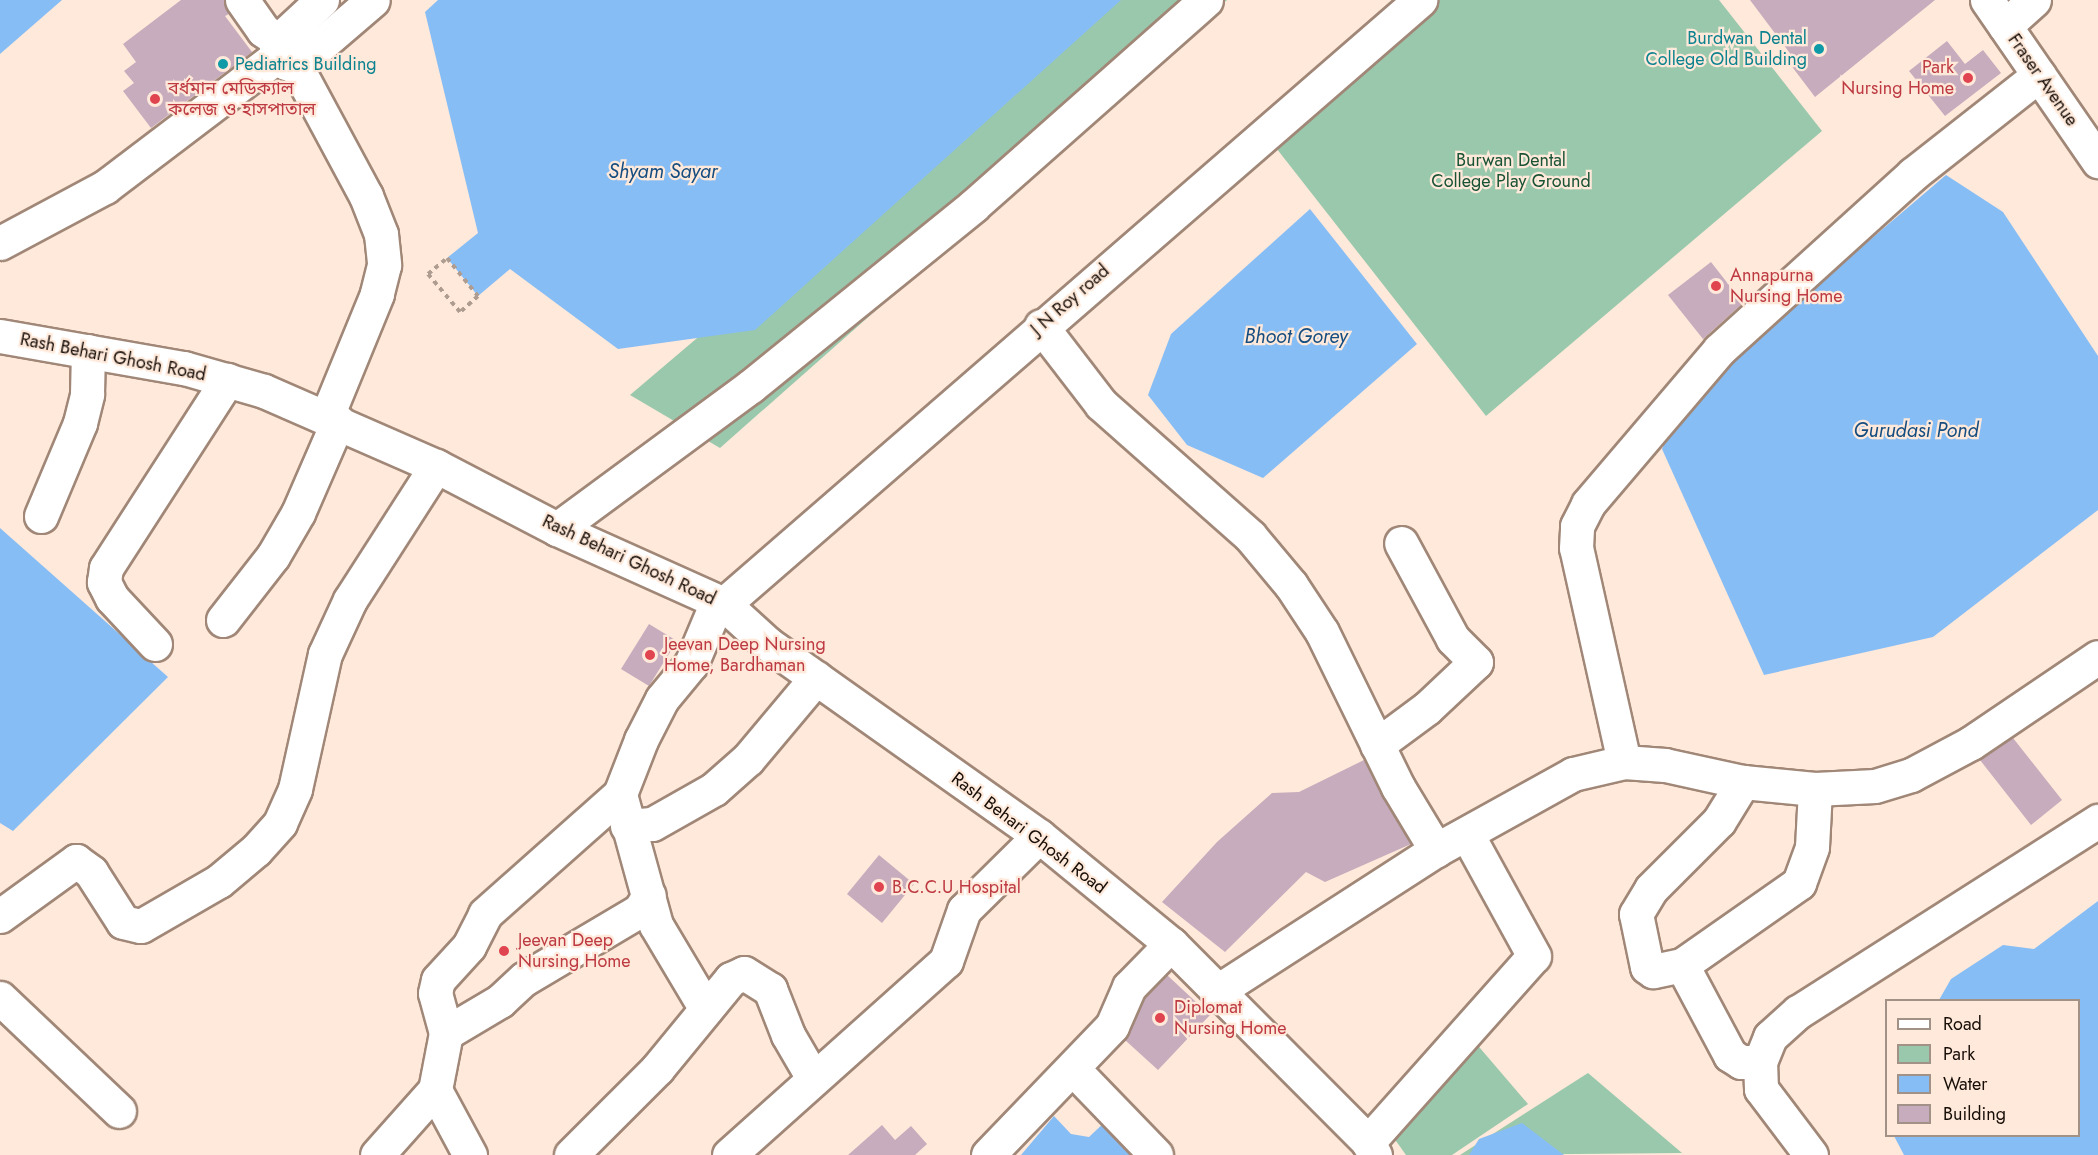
<!DOCTYPE html>
<meta charset="utf-8">
<style>
body{margin:0}
#map{position:relative;width:2098px;height:1155px;overflow:hidden;background:#ffe9da;font-family:Jost,"Noto Sans Bengali",sans-serif}
div>[style]{position:absolute}
.green>*{inset:0;background:#9ac8ac}
.water>*{inset:0;background:#87bdf5}
.building>*{inset:0;background:#c6acbd}
.path>*{height:4px;margin-top:-2px;transform-origin:0;background:repeating-linear-gradient(90deg,#ae9c90 0 4.5px,transparent 0 9px)}
.roads{filter:drop-shadow(2px 0 #a08777) drop-shadow(-2px 0 #a08777) drop-shadow(0 2px #a08777) drop-shadow(0 -2px #a08777)}
.minor>*{height:33px;margin:-16.5px;padding:0 16.5px;transform-origin:16.5px;border-radius:16.5px;background:#fff}
.dots>*{width:16px;height:16px;translate:-50% -50%;box-sizing:border-box;border:3px solid #ffe9da;border-radius:50%}
span{translate:-50% -50%;white-space:nowrap;text-align:center;line-height:1.15;-webkit-text-stroke:4.5px #ffe9da;paint-order:stroke}
.culture-label{font-size:18px;color:#0d838f}
.right{translate:-100% -50%;text-align:right}
.left{translate:0 -50%;text-align:left}
.health-label{font-size:18px;color:#be3a42}
.street-label{font-size:18px;color:#170e08}
.park-label{font-size:18px;color:#195336}
.water-label{font-size:20px;color:#154d80;font-style:italic}
.legend{position:absolute;left:1885px;top:999px;width:195px;height:138px;box-sizing:border-box;background:#ffe9da;border:2px solid #a29186;margin:0;padding:8px 10px;list-style:none;font-size:18px;color:#170e08}
.legend li{display:flex;align-items:center;gap:12px;height:30px}
.legend b{width:30px;border:2px solid #a29186}
</style>
<div id="map">
<div class="green">
<i style="clip-path:polygon(1095px 0,1227px 0,720px 448px,630px 395px)"></i>
<i style="clip-path:polygon(1440px 0,1719px 0,1822px 131px,1486px 416px,1273px 144px)"></i>
<i style="clip-path:polygon(1474px 1041px,1528px 1104px,1452px 1155px,1406px 1155px,1391px 1134px)"></i>
<i style="clip-path:polygon(1588px 1073px,1682px 1153px,1460px 1155px)"></i>
</div>
<div class="water">
<i style="clip-path:polygon(0 0,62px 0,0 54px)"></i>
<i style="clip-path:polygon(438px 0,1121px 0,755px 330px,618px 349px,510px 269px,478px 296px,447px 258px,478px 233px,425px 12px)"></i>
<i style="clip-path:polygon(1946px 175px,2003px 212px,2098px 356px,2098px 510px,1933px 637px,1764px 675px,1662px 449px,1688px 395px)"></i>
<i style="clip-path:polygon(1310px 209px,1417px 344px,1263px 478px,1187px 445px,1148px 395px,1171px 334px)"></i>
<i style="clip-path:polygon(0 528px,168px 677px,13px 831px,0 823px)"></i>
<i style="clip-path:polygon(2098px 901px,2098px 1155px,1904px 1155px,1894px 1136px,2078px 1136px,2078px 1000px,1939px 1000px,1951px 979px,2003px 945px,2034px 949px)"></i>
<i style="clip-path:polygon(1054px 1116px,1071px 1134px,1089px 1137px,1108px 1119px,1141px 1155px,1021px 1155px)"></i>
<i style="clip-path:polygon(1522px 1123px,1564px 1155px,1469px 1155px,1479px 1139px)"></i>
</div>
<div class="building">
<i style="clip-path:polygon(181px 0,224px 0,229px 14px,225px 16px,252px 52px,151px 128px,123px 91px,134px 83px,124px 71px,136px 62px,123px 44px)"></i>
<i style="clip-path:polygon(1750px 0,1935px 0,1815px 97px,1790px 64px,1795px 60px)"></i>
<i style="clip-path:polygon(1947px 41px,1965px 64px,1983px 50px,2001px 73px,1945px 116px,1909px 71px)"></i>
<i style="clip-path:polygon(1711px 262px,1743px 303px,1703px 339px,1668px 295px)"></i>
<i style="clip-path:polygon(649px 624px,677px 641px,649px 686px,621px 669px)"></i>
<i style="clip-path:polygon(2013px 738px,2062px 800px,2031px 825px,1980px 760px)"></i>
<i style="clip-path:polygon(1364px 760px,1411px 844px,1325px 882px,1306px 872px,1225px 952px,1162px 902px,1217px 842px,1272px 793px,1299px 792px)"></i>
<i style="clip-path:polygon(879px 855px,914px 884px,882px 923px,847px 894px)"></i>
<i style="clip-path:polygon(1167px 975px,1210px 1015px,1158px 1070px,1125px 1040px,1145px 998px)"></i>
<i style="clip-path:polygon(882px 1125px,895px 1140px,911px 1126px,927px 1144px,915px 1155px,848px 1155px)"></i>
</div>
<div class="path">
<i style="left:447px;top:258px;width:49px;rotate:50.8deg"></i>
<i style="left:478px;top:296px;width:24px;rotate:138deg"></i>
<i style="left:460px;top:312px;width:50px;rotate:-130.1deg"></i>
<i style="left:428px;top:274px;width:25px;rotate:-40deg"></i>
</div>
<div class="roads">
<div class="minor">
<i style="left:242px;top:0;width:37px;rotate:55deg"></i>
<i style="left:263px;top:30px;width:19px;rotate:36deg"></i>
<i style="left:322px;top:0;width:60px;rotate:137deg"></i>
<i style="left:278px;top:41px;width:7px;rotate:106deg"></i>
<i style="left:276px;top:48px;width:18px;rotate:56deg"></i>
<i style="left:286px;top:63px;width:10px;rotate:17deg"></i>
<i style="left:296px;top:66px;width:148px;rotate:61.7deg"></i>
<i style="left:366px;top:196px;width:41px;rotate:68.5deg"></i>
<i style="left:381px;top:234px;width:31px;rotate:84deg"></i>
<i style="left:384px;top:265px;width:30px;rotate:104deg"></i>
<i style="left:377px;top:294px;width:132px;rotate:112.3deg"></i>
<i style="left:1987px;top:0;width:196px;rotate:55.4deg"></i>
<i style="left:2005px;top:26px;width:39px;rotate:-42deg"></i>
<i style="left:296px;top:66px;width:101px;rotate:-40.6deg"></i>
<i style="left:0;top:243px;width:119px;rotate:-28.1deg"></i>
<i style="left:105px;top:187px;width:218px;rotate:-37.2deg"></i>
<i style="left:1041px;top:326px;width:98px;rotate:52.4deg"></i>
<i style="left:1101px;top:404px;width:199px;rotate:41.5deg"></i>
<i style="left:1250px;top:536px;width:64px;rotate:50.1deg"></i>
<i style="left:1291px;top:585px;width:56px;rotate:56.6deg"></i>
<i style="left:1322px;top:632px;width:173px;rotate:63.9deg"></i>
<i style="left:1398px;top:787px;width:74px;rotate:58.9deg"></i>
<i style="left:0;top:336px;width:187px;rotate:9.9deg"></i>
<i style="left:184px;top:368px;width:83px;rotate:16deg"></i>
<i style="left:264px;top:391px;width:188px;rotate:23.6deg"></i>
<i style="left:436px;top:466px;width:136px;rotate:27.5deg"></i>
<i style="left:557px;top:529px;width:183px;rotate:24.2deg"></i>
<i style="left:724px;top:604px;width:59px;rotate:42.3deg"></i>
<i style="left:768px;top:644px;width:332px;rotate:35.3deg"></i>
<i style="left:1039px;top:836px;width:171px;rotate:39.3deg"></i>
<i style="left:1171px;top:944px;width:279px;rotate:45.1deg"></i>
<i style="left:1368px;top:1142px;width:15px;rotate:62deg"></i>
<i style="left:41px;top:516px;width:101px;rotate:-67.2deg"></i>
<i style="left:80px;top:423px;width:30px;rotate:-76deg"></i>
<i style="left:87px;top:394px;width:43px;rotate:-88.7deg"></i>
<i style="left:557px;top:529px;width:241px;rotate:-36.4deg"></i>
<i style="left:751px;top:386px;width:286px;rotate:-39deg"></i>
<i style="left:973px;top:206px;width:311px;rotate:-41.5deg"></i>
<i style="left:724px;top:604px;width:922px;rotate:-40.95deg"></i>
<i style="left:223px;top:620px;width:81px;rotate:-52deg"></i>
<i style="left:273px;top:556px;width:50px;rotate:-59.8deg"></i>
<i style="left:298px;top:513px;width:100px;rotate:-66.5deg"></i>
<i style="left:155px;top:644px;width:63px;rotate:-133.1deg"></i>
<i style="left:112px;top:598px;width:18px;rotate:-117deg"></i>
<i style="left:104px;top:582px;width:14px;rotate:-82deg"></i>
<i style="left:106px;top:568px;width:224px;rotate:-57.2deg"></i>
<i style="left:1377px;top:745px;width:62px;rotate:-36.5deg"></i>
<i style="left:1427px;top:708px;width:67px;rotate:-43.2deg"></i>
<i style="left:1476px;top:662px;width:33px;rotate:-135deg"></i>
<i style="left:1453px;top:639px;width:109px;rotate:-118.4deg"></i>
<i style="left:1624px;top:762px;width:219px;rotate:-102.6deg"></i>
<i style="left:1576px;top:548px;width:22px;rotate:-87deg"></i>
<i style="left:1577px;top:526px;width:25px;rotate:-63deg"></i>
<i style="left:1588px;top:504px;width:202px;rotate:-49.6deg"></i>
<i style="left:1719px;top:350px;width:262px;rotate:-42.2deg"></i>
<i style="left:1913px;top:174px;width:160px;rotate:-38.2deg"></i>
<i style="left:627px;top:826px;width:25px;rotate:-5deg"></i>
<i style="left:652px;top:824px;width:71px;rotate:-29.4deg"></i>
<i style="left:714px;top:789px;width:45px;rotate:-41.4deg"></i>
<i style="left:748px;top:759px;width:106px;rotate:-50deg"></i>
<i style="left:0;top:916px;width:94px;rotate:-35.9deg"></i>
<i style="left:76px;top:861px;width:19px;rotate:36deg"></i>
<i style="left:91px;top:872px;width:59px;rotate:57.4deg"></i>
<i style="left:123px;top:922px;width:18px;rotate:13deg"></i>
<i style="left:141px;top:926px;width:90px;rotate:-30deg"></i>
<i style="left:219px;top:881px;width:48px;rotate:-40deg"></i>
<i style="left:256px;top:850px;width:36px;rotate:-48deg"></i>
<i style="left:280px;top:823px;width:37px;rotate:-66deg"></i>
<i style="left:295px;top:789px;width:138px;rotate:-77.5deg"></i>
<i style="left:325px;top:654px;width:60px;rotate:-65.2deg"></i>
<i style="left:350px;top:600px;width:159px;rotate:-57.3deg"></i>
<i style="left:1682px;top:965px;width:30px;rotate:168deg"></i>
<i style="left:1653px;top:971px;width:7px;rotate:-146deg"></i>
<i style="left:1647px;top:967px;width:54px;rotate:-101.7deg"></i>
<i style="left:1636px;top:914px;width:29px;rotate:-59deg"></i>
<i style="left:1651px;top:889px;width:96px;rotate:-45deg"></i>
<i style="left:1719px;top:821px;width:46px;rotate:-58.4deg"></i>
<i style="left:1219px;top:990px;width:258px;rotate:-32.8deg"></i>
<i style="left:1436px;top:850px;width:157px;rotate:-29deg"></i>
<i style="left:1573px;top:774px;width:52px;rotate:-13.2deg"></i>
<i style="left:1624px;top:762px;width:41px;rotate:4.2deg"></i>
<i style="left:1665px;top:765px;width:80px;rotate:12.3deg"></i>
<i style="left:1743px;top:782px;width:72px;rotate:5.6deg"></i>
<i style="left:1815px;top:789px;width:60px;rotate:-2.9deg"></i>
<i style="left:1875px;top:786px;width:38px;rotate:-17deg"></i>
<i style="left:1911px;top:775px;width:68px;rotate:-28.1deg"></i>
<i style="left:1971px;top:743px;width:153px;rotate:-34.1deg"></i>
<i style="left:0;top:998px;width:164px;rotate:43.5deg"></i>
<i style="left:706px;top:1009px;width:98px;rotate:-120.8deg"></i>
<i style="left:656px;top:925px;width:136px;rotate:-105.4deg"></i>
<i style="left:620px;top:794px;width:58px;rotate:-68.7deg"></i>
<i style="left:641px;top:740px;width:46px;rotate:-62.9deg"></i>
<i style="left:662px;top:699px;width:45px;rotate:-50.4deg"></i>
<i style="left:691px;top:664px;width:67px;rotate:-67.2deg"></i>
<i style="left:446px;top:1033px;width:63px;rotate:-30.7deg"></i>
<i style="left:500px;top:1001px;width:33px;rotate:-43deg"></i>
<i style="left:524px;top:979px;width:135px;rotate:-30.7deg"></i>
<i style="left:640px;top:910px;width:17px;rotate:-59deg"></i>
<i style="left:1760px;top:1062px;width:19px;rotate:180deg"></i>
<i style="left:1741px;top:1062px;width:13px;rotate:-148deg"></i>
<i style="left:1730px;top:1055px;width:102px;rotate:-118.1deg"></i>
<i style="left:1682px;top:965px;width:143px;rotate:-35deg"></i>
<i style="left:1799px;top:883px;width:38px;rotate:-70deg"></i>
<i style="left:1812px;top:847px;width:58px;rotate:-87deg"></i>
<i style="left:1074px;top:1070px;width:118px;rotate:46deg"></i>
<i style="left:435px;top:1090px;width:74px;rotate:61.7deg"></i>
<i style="left:1368px;top:1142px;width:249px;rotate:-48.3deg"></i>
<i style="left:1534px;top:956px;width:139px;rotate:-118.8deg"></i>
<i style="left:377px;top:1155px;width:87px;rotate:-48.3deg"></i>
<i style="left:435px;top:1090px;width:58px;rotate:-79.1deg"></i>
<i style="left:446px;top:1033px;width:41px;rotate:-105.4deg"></i>
<i style="left:435px;top:993px;width:13px;rotate:-77deg"></i>
<i style="left:438px;top:980px;width:46px;rotate:-47.6deg"></i>
<i style="left:469px;top:946px;width:36px;rotate:-63deg"></i>
<i style="left:485px;top:914px;width:181px;rotate:-41.6deg"></i>
<i style="left:571px;top:1155px;width:122px;rotate:-45deg"></i>
<i style="left:657px;top:1069px;width:117px;rotate:-50.6deg"></i>
<i style="left:731px;top:979px;width:14px;rotate:-25deg"></i>
<i style="left:744px;top:973px;width:31px;rotate:32deg"></i>
<i style="left:770px;top:989px;width:49px;rotate:68.6deg"></i>
<i style="left:788px;top:1035px;width:50px;rotate:59.8deg"></i>
<i style="left:729px;top:1155px;width:291px;rotate:-41.8deg"></i>
<i style="left:946px;top:961px;width:54px;rotate:-70.6deg"></i>
<i style="left:964px;top:910px;width:105px;rotate:-44.6deg"></i>
<i style="left:988px;top:1155px;width:179px;rotate:-46.1deg"></i>
<i style="left:1112px;top:1026px;width:43px;rotate:-66.4deg"></i>
<i style="left:1129px;top:987px;width:60px;rotate:-45.7deg"></i>
<i style="left:1811px;top:1155px;width:83px;rotate:-127.1deg"></i>
<i style="left:1761px;top:1089px;width:27px;rotate:-92deg"></i>
<i style="left:1760px;top:1062px;width:27px;rotate:-68deg"></i>
<i style="left:1770px;top:1037px;width:38px;rotate:-42deg"></i>
<i style="left:1798px;top:1012px;width:356px;rotate:-32.5deg"></i>
</div>
</div>
<div class="dots">
<i style="left:1819px;top:49px;background:#0f9aa8"></i>
<i style="left:223px;top:64px;background:#0f9aa8"></i>
<i style="left:1968px;top:78px;background:#e0444e"></i>
<i style="left:155px;top:99px;background:#e0444e"></i>
<i style="left:1716px;top:286px;background:#e0444e"></i>
<i style="left:650px;top:655px;background:#e0444e"></i>
<i style="left:879px;top:887px;background:#e0444e"></i>
<i style="left:504px;top:951px;background:#e0444e"></i>
<i style="left:1160px;top:1018px;background:#e0444e"></i>
</div>
<div class="culture-label">
<span class="right" style="left:1807px;top:49px">Burdwan Dental<br>College Old Building</span>
<span class="left" style="left:235px;top:64px">Pediatrics Building</span>
</div>
<div class="health-label">
<span class="right" style="left:1954px;top:78px">Park<br>Nursing Home</span>
<span class="left" style="left:168px;top:99px">বর্ধমান মেডিক্যাল<br>কলেজ ও হাসপাতাল</span>
<span class="left" style="left:1730px;top:286px">Annapurna<br>Nursing Home</span>
<span class="left" style="left:664px;top:655px">Jeevan Deep Nursing<br>Home, Bardhaman</span>
<span class="left" style="left:892px;top:887px">B.C.C.U Hospital</span>
<span class="left" style="left:518px;top:951px">Jeevan Deep<br>Nursing Home</span>
<span class="left" style="left:1174px;top:1018px">Diplomat<br>Nursing Home</span>
</div>
<div class="street-label">
<span style="left:2043px;top:80px;rotate:55deg">Fraser Avenue</span>
<span style="left:1070px;top:300px;rotate:-41deg">J N Roy road</span>
<span style="left:113px;top:357px;rotate:11deg">Rash Behari Ghosh Road</span>
<span style="left:629px;top:560px;rotate:25deg">Rash Behari Ghosh Road</span>
<span style="left:1029px;top:833px;rotate:37deg">Rash Behari Ghosh Road</span>
</div>
<div class="park-label">
<span style="left:1511px;top:171px">Burwan Dental<br>College Play Ground</span>
</div>
<div class="water-label">
<span style="left:663px;top:171px">Shyam Sayar</span>
<span style="left:1296px;top:336px">Bhoot Gorey</span>
<span style="left:1916px;top:430px">Gurudasi Pond</span>
</div>
<ul class="legend">
<li><b style="height:8px;background:#fff"></b>Road</li>
<li><b style="height:16px;background:#9ac8ac"></b>Park</li>
<li><b style="height:16px;background:#87bdf5"></b>Water</li>
<li><b style="height:16px;background:#c6acbd"></b>Building</li>
</ul>
</div>
